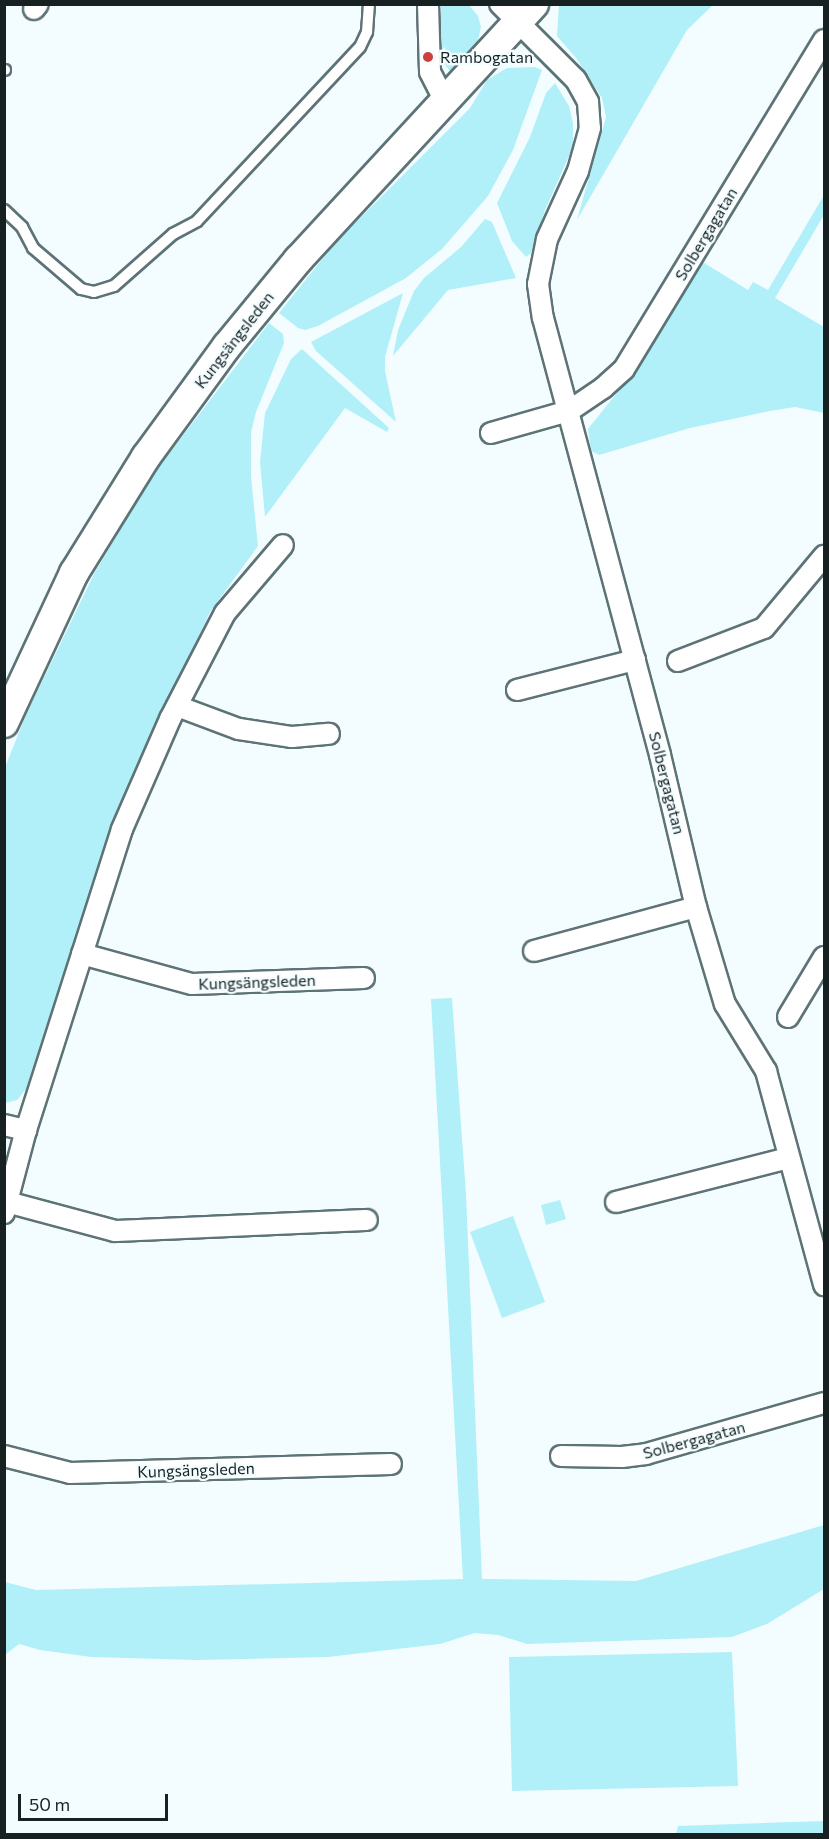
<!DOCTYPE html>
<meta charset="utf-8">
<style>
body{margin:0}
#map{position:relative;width:829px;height:1839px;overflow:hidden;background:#f3fdff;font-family:Commissioner,sans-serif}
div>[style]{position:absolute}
.green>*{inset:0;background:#b1f0f8}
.roads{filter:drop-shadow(2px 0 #5d7376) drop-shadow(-2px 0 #5d7376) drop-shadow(0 2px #5d7376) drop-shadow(0 -2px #5d7376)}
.service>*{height:10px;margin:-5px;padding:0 5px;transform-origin:5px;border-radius:5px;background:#fff}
.minor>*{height:20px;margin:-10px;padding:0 10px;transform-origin:10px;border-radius:10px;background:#fff}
.secondary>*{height:28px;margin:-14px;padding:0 14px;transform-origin:14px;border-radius:14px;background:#fff}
.dots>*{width:16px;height:16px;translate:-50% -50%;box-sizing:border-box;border:3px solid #f3fdff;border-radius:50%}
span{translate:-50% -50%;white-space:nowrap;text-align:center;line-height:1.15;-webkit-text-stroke:4.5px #f3fdff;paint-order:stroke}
.poi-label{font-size:16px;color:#182122}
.left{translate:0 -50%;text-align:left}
.street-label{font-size:16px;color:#182122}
.frame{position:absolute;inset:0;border:6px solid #182122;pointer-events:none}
.scale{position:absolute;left:18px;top:1794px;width:150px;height:27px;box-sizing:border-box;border:3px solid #182122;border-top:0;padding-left:8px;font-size:18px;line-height:21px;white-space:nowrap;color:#182122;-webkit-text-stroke:4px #f3fdff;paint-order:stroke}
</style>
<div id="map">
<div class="green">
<i style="clip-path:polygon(441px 5px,469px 5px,478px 16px,481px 27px,476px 49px,455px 70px,450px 71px,441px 60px)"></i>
<i style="clip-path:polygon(559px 5px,713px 5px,687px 30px,577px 220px,606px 117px,602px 98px,576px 58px,557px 36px)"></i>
<i style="clip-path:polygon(535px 67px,542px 70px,513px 150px,488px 196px,442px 249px,406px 278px,318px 326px,305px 330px,298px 328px,279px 313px,336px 242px,470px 108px,487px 80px,507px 68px)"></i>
<i style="clip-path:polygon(555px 83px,569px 106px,573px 123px,573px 147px,545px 210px,531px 253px,526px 257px,512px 241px,497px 203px,530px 137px,546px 93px)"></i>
<i style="clip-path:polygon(824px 195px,824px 215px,775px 298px,824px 327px,824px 413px,795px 407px,770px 411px,690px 428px,599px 455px,591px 451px,588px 429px,644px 359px,701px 261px,748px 290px,753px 282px,768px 290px)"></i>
<i style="clip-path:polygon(485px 219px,492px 222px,516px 278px,448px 290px,393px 356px,398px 330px,414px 291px,424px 278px,461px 247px)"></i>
<i style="clip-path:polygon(403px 293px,385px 357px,385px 371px,396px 422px,316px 351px,311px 342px)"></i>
<i style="clip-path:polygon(269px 323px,283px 334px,284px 343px,256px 412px,251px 433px,251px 476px,258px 546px,210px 612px,172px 694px,109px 836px,26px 1089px,17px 1100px,5px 1103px,4px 770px,25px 717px,94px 574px,152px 476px)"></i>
<i style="clip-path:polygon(302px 349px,389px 428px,387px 432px,345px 408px,265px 517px,260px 462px,265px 413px,291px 359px)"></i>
<i style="clip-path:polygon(452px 998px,466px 1194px,482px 1579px,636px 1581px,824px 1525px,824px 1589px,767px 1624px,732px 1637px,527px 1644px,498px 1635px,475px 1633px,440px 1644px,328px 1657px,197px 1660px,91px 1657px,40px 1650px,19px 1644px,5px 1655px,5px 1582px,36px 1590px,463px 1579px,431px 999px)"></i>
<i style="clip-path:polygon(560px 1200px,566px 1219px,546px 1225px,541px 1205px)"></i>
<i style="clip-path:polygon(513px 1216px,545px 1302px,502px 1318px,470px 1232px)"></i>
<i style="clip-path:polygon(732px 1652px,738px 1786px,512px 1791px,509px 1657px)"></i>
<i style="clip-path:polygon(824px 1821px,824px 1834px,676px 1834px,678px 1826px)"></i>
</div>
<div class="roads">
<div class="service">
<i style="left:4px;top:70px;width:1px"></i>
<i style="left:4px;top:210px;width:25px;rotate:43deg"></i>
<i style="left:22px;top:227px;width:24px;rotate:62deg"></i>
<i style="left:33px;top:248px;width:63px;rotate:40.5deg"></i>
<i style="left:81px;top:289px;width:13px;rotate:13deg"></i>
<i style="left:94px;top:292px;width:21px;rotate:-17deg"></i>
<i style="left:114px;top:286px;width:79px;rotate:-41.4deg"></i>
<i style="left:173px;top:234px;width:27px;rotate:-28deg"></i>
<i style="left:197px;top:221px;width:238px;rotate:-46.9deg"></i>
<i style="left:360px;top:47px;width:17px;rotate:-65deg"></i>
<i style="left:367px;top:32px;width:28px;rotate:-86deg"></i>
</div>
<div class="minor">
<i style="left:428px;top:4px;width:68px;rotate:88.3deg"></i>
<i style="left:430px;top:72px;width:30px;rotate:63deg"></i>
<i style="left:500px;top:4px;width:107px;rotate:45deg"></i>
<i style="left:576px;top:80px;width:25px;rotate:61deg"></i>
<i style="left:588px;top:102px;width:26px;rotate:86deg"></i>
<i style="left:590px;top:128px;width:45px;rotate:105.6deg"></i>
<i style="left:578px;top:171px;width:75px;rotate:114.5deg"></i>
<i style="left:547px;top:239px;width:46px;rotate:101.3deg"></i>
<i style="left:538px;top:284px;width:34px;rotate:82deg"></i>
<i style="left:543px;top:318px;width:452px;rotate:75deg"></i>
<i style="left:660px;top:755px;width:156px;rotate:76.7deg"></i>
<i style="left:696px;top:907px;width:101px;rotate:73.4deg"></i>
<i style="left:725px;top:1004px;width:79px;rotate:58.5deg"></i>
<i style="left:766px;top:1071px;width:222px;rotate:74.8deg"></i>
<i style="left:34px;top:9px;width:6px;rotate:-51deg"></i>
<i style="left:491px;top:433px;width:81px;rotate:-15.8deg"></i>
<i style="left:569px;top:411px;width:41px;rotate:-34.1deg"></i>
<i style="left:603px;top:388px;width:28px;rotate:-42deg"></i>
<i style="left:624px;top:369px;width:385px;rotate:-58.7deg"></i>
<i style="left:678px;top:661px;width:92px;rotate:-21deg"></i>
<i style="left:764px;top:628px;width:94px;rotate:-50.2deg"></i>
<i style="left:517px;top:690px;width:122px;rotate:-14.3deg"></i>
<i style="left:177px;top:706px;width:66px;rotate:20.4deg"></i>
<i style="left:239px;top:729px;width:54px;rotate:8.6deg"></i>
<i style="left:292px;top:737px;width:37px;rotate:-5deg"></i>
<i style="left:534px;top:951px;width:168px;rotate:-15.2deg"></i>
<i style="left:82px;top:954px;width:114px;rotate:15.3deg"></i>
<i style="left:192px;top:984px;width:172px;rotate:-2deg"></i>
<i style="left:788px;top:1017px;width:70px;rotate:-59deg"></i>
<i style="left:4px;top:1125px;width:23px;rotate:13deg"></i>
<i style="left:7px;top:1202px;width:112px;rotate:15deg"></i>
<i style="left:115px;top:1231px;width:252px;rotate:-2.5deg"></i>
<i style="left:616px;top:1202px;width:178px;rotate:-14.3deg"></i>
<i style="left:4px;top:1213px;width:86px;rotate:-75.2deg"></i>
<i style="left:26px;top:1130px;width:316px;rotate:-72.3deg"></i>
<i style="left:122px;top:829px;width:120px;rotate:-66.4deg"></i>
<i style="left:170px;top:719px;width:119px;rotate:-62.6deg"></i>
<i style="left:225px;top:613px;width:89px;rotate:-49.5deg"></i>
<i style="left:4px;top:1456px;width:68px;rotate:14.4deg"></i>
<i style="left:70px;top:1473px;width:321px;rotate:-1.6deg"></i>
<i style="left:561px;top:1456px;width:61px;rotate:0.9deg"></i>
<i style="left:622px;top:1457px;width:24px;rotate:-7deg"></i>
<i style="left:646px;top:1454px;width:185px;rotate:-16deg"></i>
</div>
<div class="secondary">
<i style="left:4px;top:723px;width:166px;rotate:-65deg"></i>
<i style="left:74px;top:573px;width:137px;rotate:-58.2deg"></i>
<i style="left:146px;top:457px;width:137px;rotate:-53.9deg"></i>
<i style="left:227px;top:346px;width:112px;rotate:-50.5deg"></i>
<i style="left:298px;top:260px;width:348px;rotate:-47.3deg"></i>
</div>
</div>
<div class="dots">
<i style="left:428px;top:57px;background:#cd3e3c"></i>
</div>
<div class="poi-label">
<span class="left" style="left:440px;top:57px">Rambogatan</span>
</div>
<div class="street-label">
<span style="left:706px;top:234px;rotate:-59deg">Solbergagatan</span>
<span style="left:234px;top:340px;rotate:-52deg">Kungsängsleden</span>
<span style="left:667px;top:783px;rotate:76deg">Solbergagatan</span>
<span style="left:257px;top:982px;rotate:-2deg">Kungsängsleden</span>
<span style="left:694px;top:1440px;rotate:-15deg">Solbergagatan</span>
<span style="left:196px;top:1470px;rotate:-2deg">Kungsängsleden</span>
</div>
<div class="frame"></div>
<div class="scale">50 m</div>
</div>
